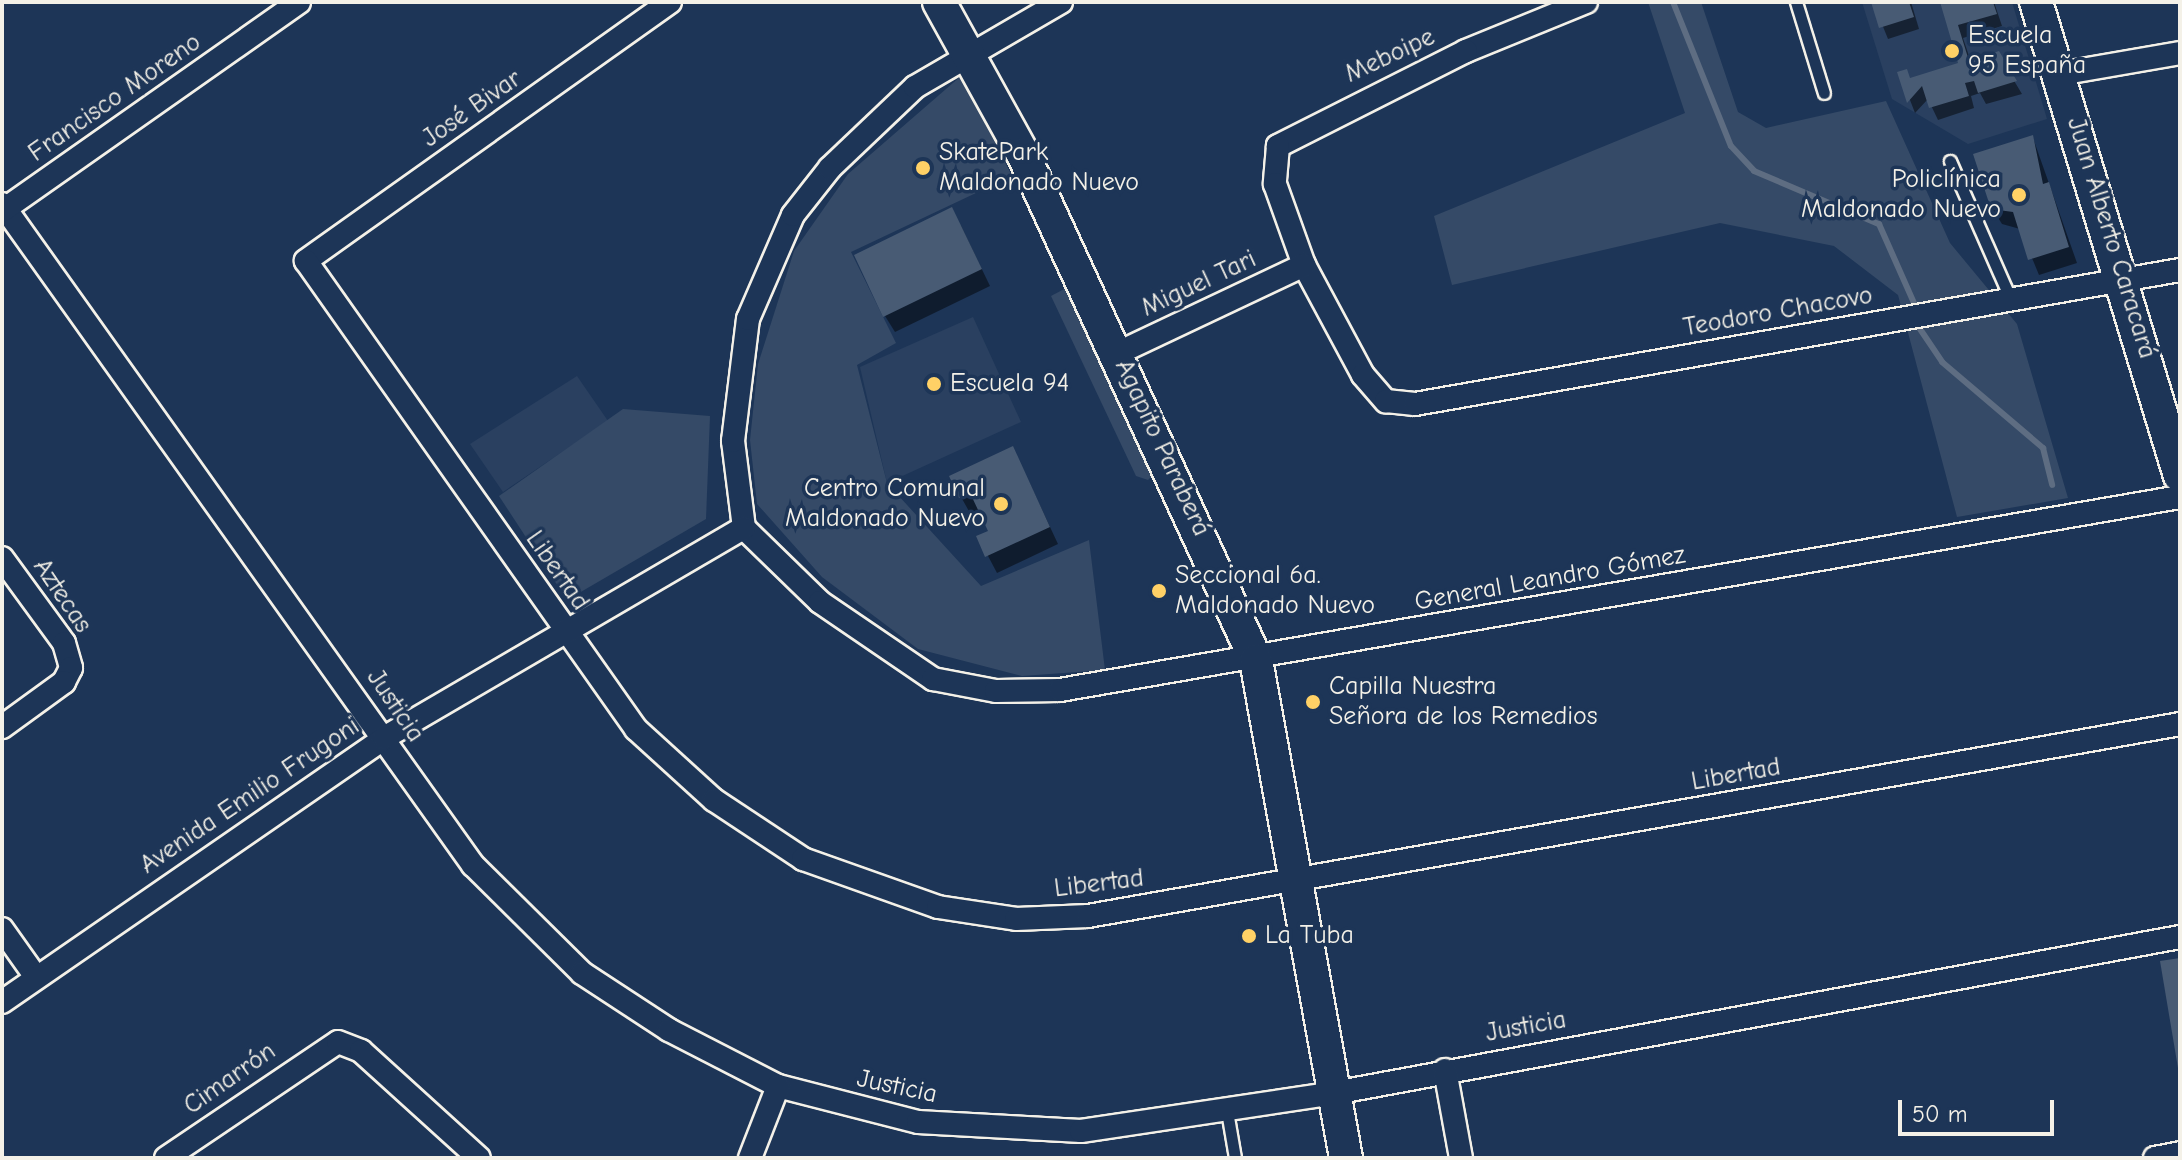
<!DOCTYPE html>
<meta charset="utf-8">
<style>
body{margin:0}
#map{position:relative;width:2182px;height:1160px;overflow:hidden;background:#1d3557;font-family:"Comic Neue",sans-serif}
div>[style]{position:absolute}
.built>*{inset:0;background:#2a4060}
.green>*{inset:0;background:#354a67}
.shadow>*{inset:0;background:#0007}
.stream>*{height:6px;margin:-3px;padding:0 3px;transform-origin:3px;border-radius:3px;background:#5e6d82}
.building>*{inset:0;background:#485b74}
.roads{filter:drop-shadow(2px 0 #f4f1e8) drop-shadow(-2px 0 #f4f1e8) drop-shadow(0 2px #f4f1e8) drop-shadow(0 -2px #f4f1e8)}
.lane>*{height:11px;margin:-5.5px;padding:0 5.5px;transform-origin:5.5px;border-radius:5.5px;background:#1d3557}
.street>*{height:22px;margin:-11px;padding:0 11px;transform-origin:11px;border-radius:11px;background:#1d3557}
.secondary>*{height:32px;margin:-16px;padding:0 16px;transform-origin:16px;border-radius:16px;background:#1d3557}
.dots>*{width:22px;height:22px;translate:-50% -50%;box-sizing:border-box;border:4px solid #1d3557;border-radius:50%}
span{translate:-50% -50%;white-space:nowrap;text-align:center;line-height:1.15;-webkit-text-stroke:7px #1d3557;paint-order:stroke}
.poi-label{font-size:26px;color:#f4f1e8}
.left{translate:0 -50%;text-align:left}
.right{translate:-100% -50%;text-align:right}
.street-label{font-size:26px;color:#f4f1e8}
.frame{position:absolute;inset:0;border:4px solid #f4f1e8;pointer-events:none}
.scale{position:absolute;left:1898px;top:1100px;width:156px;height:36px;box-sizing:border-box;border:4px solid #f4f1e8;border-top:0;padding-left:10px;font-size:24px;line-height:28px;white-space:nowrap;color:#f4f1e8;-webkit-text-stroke:6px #1d3557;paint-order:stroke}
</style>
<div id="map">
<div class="built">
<i style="clip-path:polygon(1862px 2px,2012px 2px,2047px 119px,1968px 144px,1892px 99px)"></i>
<i style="clip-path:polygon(973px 317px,1021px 422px,887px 483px,860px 367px)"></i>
<i style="clip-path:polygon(577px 376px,608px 421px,503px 492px,470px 444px)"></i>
</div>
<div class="green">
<i style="clip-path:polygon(1648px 2px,1701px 2px,1738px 112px,1766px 128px,1886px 101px,1950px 243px,2017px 324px,2068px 498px,1957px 517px,1898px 295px,1834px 246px,1720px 223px,1452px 285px,1434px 216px,1685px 113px)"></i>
<i style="clip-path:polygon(961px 76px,1012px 176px,851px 252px,896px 343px,857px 365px,887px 483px,981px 586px,1089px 540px,1105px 670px,1022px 676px,918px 649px,822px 577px,757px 504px,750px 440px,758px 364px,794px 251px,848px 174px)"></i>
<i style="clip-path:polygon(1068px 287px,1155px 473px,1148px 480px,1136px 476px,1051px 296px)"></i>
<i style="clip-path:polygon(623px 409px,710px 416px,706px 519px,567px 600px,499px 496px)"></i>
</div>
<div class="shadow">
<i style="clip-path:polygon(1873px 2px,1911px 2px,1919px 29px,1888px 39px)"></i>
<i style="clip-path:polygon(1942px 2px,1994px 2px,2002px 26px,1963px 38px,1971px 62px,1998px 54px,2022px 94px,1986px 104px,1980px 93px,1971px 96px,1974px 108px,1938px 120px,1928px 99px,1915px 113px,1900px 74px,1911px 80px,1961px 64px)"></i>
<i style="clip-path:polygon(2033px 138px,2077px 263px,2039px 275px,2020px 229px,2002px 224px,1992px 208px)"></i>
<i style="clip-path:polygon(961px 226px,990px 286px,895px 332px,885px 316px)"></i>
<i style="clip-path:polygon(1021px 465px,1058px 544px,997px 573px,978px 537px,990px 532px,980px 509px,970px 513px,961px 497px)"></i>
</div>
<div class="stream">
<i style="left:1673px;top:2px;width:155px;rotate:68.1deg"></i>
<i style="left:1731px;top:146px;width:34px;rotate:47deg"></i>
<i style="left:1754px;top:171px;width:136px;rotate:23deg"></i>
<i style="left:1879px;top:224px;width:86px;rotate:66.1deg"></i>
<i style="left:1920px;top:329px;width:40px;rotate:56deg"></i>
<i style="left:1942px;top:362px;width:133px;rotate:40.4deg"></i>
<i style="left:2043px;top:448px;width:38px;rotate:76deg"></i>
</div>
<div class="building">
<i style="clip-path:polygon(1871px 2px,1909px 2px,1914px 17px,1879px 28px)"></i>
<i style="clip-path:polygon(1940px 2px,1993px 2px,1997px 14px,1958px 25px,1969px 61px,1999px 51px,2017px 81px,1978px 93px,1974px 81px,1965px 83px,1969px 96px,1929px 108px,1922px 86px,1907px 103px,1897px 72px,1907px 69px,1910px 78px,1958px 63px)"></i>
<i style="clip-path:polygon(2033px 135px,2043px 184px,2049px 182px,2069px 247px,2028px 260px,2013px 212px,1991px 209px,1973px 154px)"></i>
<i style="clip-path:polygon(952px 207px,982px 269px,883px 317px,854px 255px)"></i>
<i style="clip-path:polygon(1013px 446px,1050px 527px,985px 557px,976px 536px,988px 531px,970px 493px,959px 498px,949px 476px)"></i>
<i style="clip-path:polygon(2180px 958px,2180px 1068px,2178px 1068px,2160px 961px)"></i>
</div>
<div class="roads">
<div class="lane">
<i style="left:1796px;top:2px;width:95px;rotate:72.9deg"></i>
<i style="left:1950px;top:161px;width:152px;rotate:66.3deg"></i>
<i style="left:1227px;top:1111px;width:48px;rotate:80.3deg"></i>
</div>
<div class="street">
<i style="left:670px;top:2px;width:447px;rotate:144.6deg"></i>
<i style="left:306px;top:261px;width:573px;rotate:54.81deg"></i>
<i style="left:636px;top:729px;width:105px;rotate:42.3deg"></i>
<i style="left:714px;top:800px;width:107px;rotate:33.5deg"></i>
<i style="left:803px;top:859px;width:143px;rotate:19.6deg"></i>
<i style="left:938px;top:907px;width:79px;rotate:8.7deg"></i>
<i style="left:1016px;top:919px;width:72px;rotate:-2.4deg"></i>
<i style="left:1088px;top:916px;width:1109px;rotate:-9.97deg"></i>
<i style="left:1586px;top:2px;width:130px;rotate:157.8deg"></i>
<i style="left:1466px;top:51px;width:211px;rotate:153.2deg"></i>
<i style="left:1278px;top:146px;width:38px;rotate:95deg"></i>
<i style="left:1275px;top:184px;width:86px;rotate:70.3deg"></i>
<i style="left:1304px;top:265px;width:125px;rotate:61.8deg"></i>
<i style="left:1363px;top:375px;width:35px;rotate:49deg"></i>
<i style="left:1386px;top:401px;width:29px;rotate:6deg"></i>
<i style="left:1415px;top:404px;width:777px;rotate:-9.94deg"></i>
<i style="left:2059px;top:74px;width:123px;rotate:-9.8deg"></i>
<i style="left:2px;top:204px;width:812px;rotate:54.53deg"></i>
<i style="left:473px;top:865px;width:153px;rotate:44.7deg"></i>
<i style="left:582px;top:973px;width:104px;rotate:33.2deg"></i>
<i style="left:669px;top:1030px;width:123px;rotate:27.2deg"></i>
<i style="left:778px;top:1086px;width:145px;rotate:14.4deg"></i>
<i style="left:918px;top:1122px;width:163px;rotate:3.2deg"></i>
<i style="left:1081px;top:1131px;width:256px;rotate:-8.5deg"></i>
<i style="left:1334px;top:1093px;width:860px;rotate:-10.45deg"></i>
<i style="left:2px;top:211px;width:363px;rotate:-35.1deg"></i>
<i style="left:1118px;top:353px;width:206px;rotate:-25.3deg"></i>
<i style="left:744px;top:528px;width:106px;rotate:44.2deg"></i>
<i style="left:820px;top:602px;width:137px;rotate:34.3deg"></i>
<i style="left:933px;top:679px;width:64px;rotate:10.8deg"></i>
<i style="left:996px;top:691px;width:64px;rotate:-0.9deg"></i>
<i style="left:1060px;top:690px;width:1137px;rotate:-9.78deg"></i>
<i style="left:744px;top:528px;width:88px;rotate:-97.2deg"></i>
<i style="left:733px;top:441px;width:123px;rotate:-83deg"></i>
<i style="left:748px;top:319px;width:113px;rotate:-66.6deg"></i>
<i style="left:793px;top:215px;width:60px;rotate:-51.8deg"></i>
<i style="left:830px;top:168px;width:117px;rotate:-43.6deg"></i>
<i style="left:915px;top:87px;width:169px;rotate:-30.2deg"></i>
<i style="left:2px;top:558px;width:105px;rotate:53.9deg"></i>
<i style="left:64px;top:643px;width:26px;rotate:74deg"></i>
<i style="left:71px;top:668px;width:16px;rotate:117deg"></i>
<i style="left:64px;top:682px;width:77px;rotate:144deg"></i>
<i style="left:2px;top:929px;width:59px;rotate:54.7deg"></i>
<i style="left:2px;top:1002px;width:464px;rotate:-34.6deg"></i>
<i style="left:384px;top:738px;width:417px;rotate:-30.3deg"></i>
<i style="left:1445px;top:1070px;width:89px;rotate:79.7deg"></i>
<i style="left:166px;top:1158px;width:207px;rotate:-34deg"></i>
<i style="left:338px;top:1042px;width:25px;rotate:21deg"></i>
<i style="left:361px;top:1051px;width:159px;rotate:42.2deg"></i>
<i style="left:750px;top:1158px;width:77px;rotate:-68.7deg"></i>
<i style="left:2155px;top:1158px;width:25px;rotate:-11deg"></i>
</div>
<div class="secondary">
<i style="left:939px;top:2px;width:174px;rotate:61.1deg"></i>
<i style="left:1023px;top:154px;width:557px;rotate:65.28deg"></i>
<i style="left:1256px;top:660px;width:506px;rotate:79.76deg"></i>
<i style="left:2036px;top:2px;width:495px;rotate:73.1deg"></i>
</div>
</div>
<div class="dots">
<i style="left:1952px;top:51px;background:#ffd166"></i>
<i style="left:923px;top:168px;background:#ffd166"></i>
<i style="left:2019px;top:195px;background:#ffd166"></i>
<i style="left:934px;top:384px;background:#ffd166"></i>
<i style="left:1001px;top:504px;background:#ffd166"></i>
<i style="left:1159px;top:591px;background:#ffd166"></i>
<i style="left:1313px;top:702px;background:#ffd166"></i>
<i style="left:1249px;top:936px;background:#ffd166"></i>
</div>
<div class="poi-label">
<span class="left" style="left:1968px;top:51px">Escuela<br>95 España</span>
<span class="left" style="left:939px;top:168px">SkatePark<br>Maldonado Nuevo</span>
<span class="right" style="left:2001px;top:195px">Policlínica<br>Maldonado Nuevo</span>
<span class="left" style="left:950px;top:384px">Escuela 94</span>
<span class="right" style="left:985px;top:504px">Centro Comunal<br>Maldonado Nuevo</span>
<span class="left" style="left:1175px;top:591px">Seccional 6a.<br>Maldonado Nuevo</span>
<span class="left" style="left:1329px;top:702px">Capilla Nuestra<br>Señora de los Remedios</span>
<span class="left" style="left:1265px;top:936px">La Tuba</span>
</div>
<div class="street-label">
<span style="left:1390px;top:56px;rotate:-25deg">Meboipe</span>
<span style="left:115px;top:98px;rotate:-35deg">Francisco Moreno</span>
<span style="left:472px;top:109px;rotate:-35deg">José Bivar</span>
<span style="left:2111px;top:238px;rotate:73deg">Juan Alberto Caracará</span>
<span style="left:1199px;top:284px;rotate:-25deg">Miguel Tari</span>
<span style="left:1778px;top:312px;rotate:-10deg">Teodoro Chacovo</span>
<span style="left:1162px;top:448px;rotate:65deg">Agapito Paraberá</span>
<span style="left:557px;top:571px;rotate:55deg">Libertad</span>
<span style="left:1550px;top:579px;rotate:-10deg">General Leandro Gómez</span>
<span style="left:62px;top:596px;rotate:56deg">Aztecas</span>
<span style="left:395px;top:706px;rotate:56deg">Justicia</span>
<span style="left:1736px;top:775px;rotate:-10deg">Libertad</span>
<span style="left:250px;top:796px;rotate:-34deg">Avenida Emilio Frugoni</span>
<span style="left:1099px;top:884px;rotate:-7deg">Libertad</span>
<span style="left:1526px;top:1027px;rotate:-10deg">Justicia</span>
<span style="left:230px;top:1079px;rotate:-35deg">Cimarrón</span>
<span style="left:897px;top:1087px;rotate:12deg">Justicia</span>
</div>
<div class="frame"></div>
<div class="scale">50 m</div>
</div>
